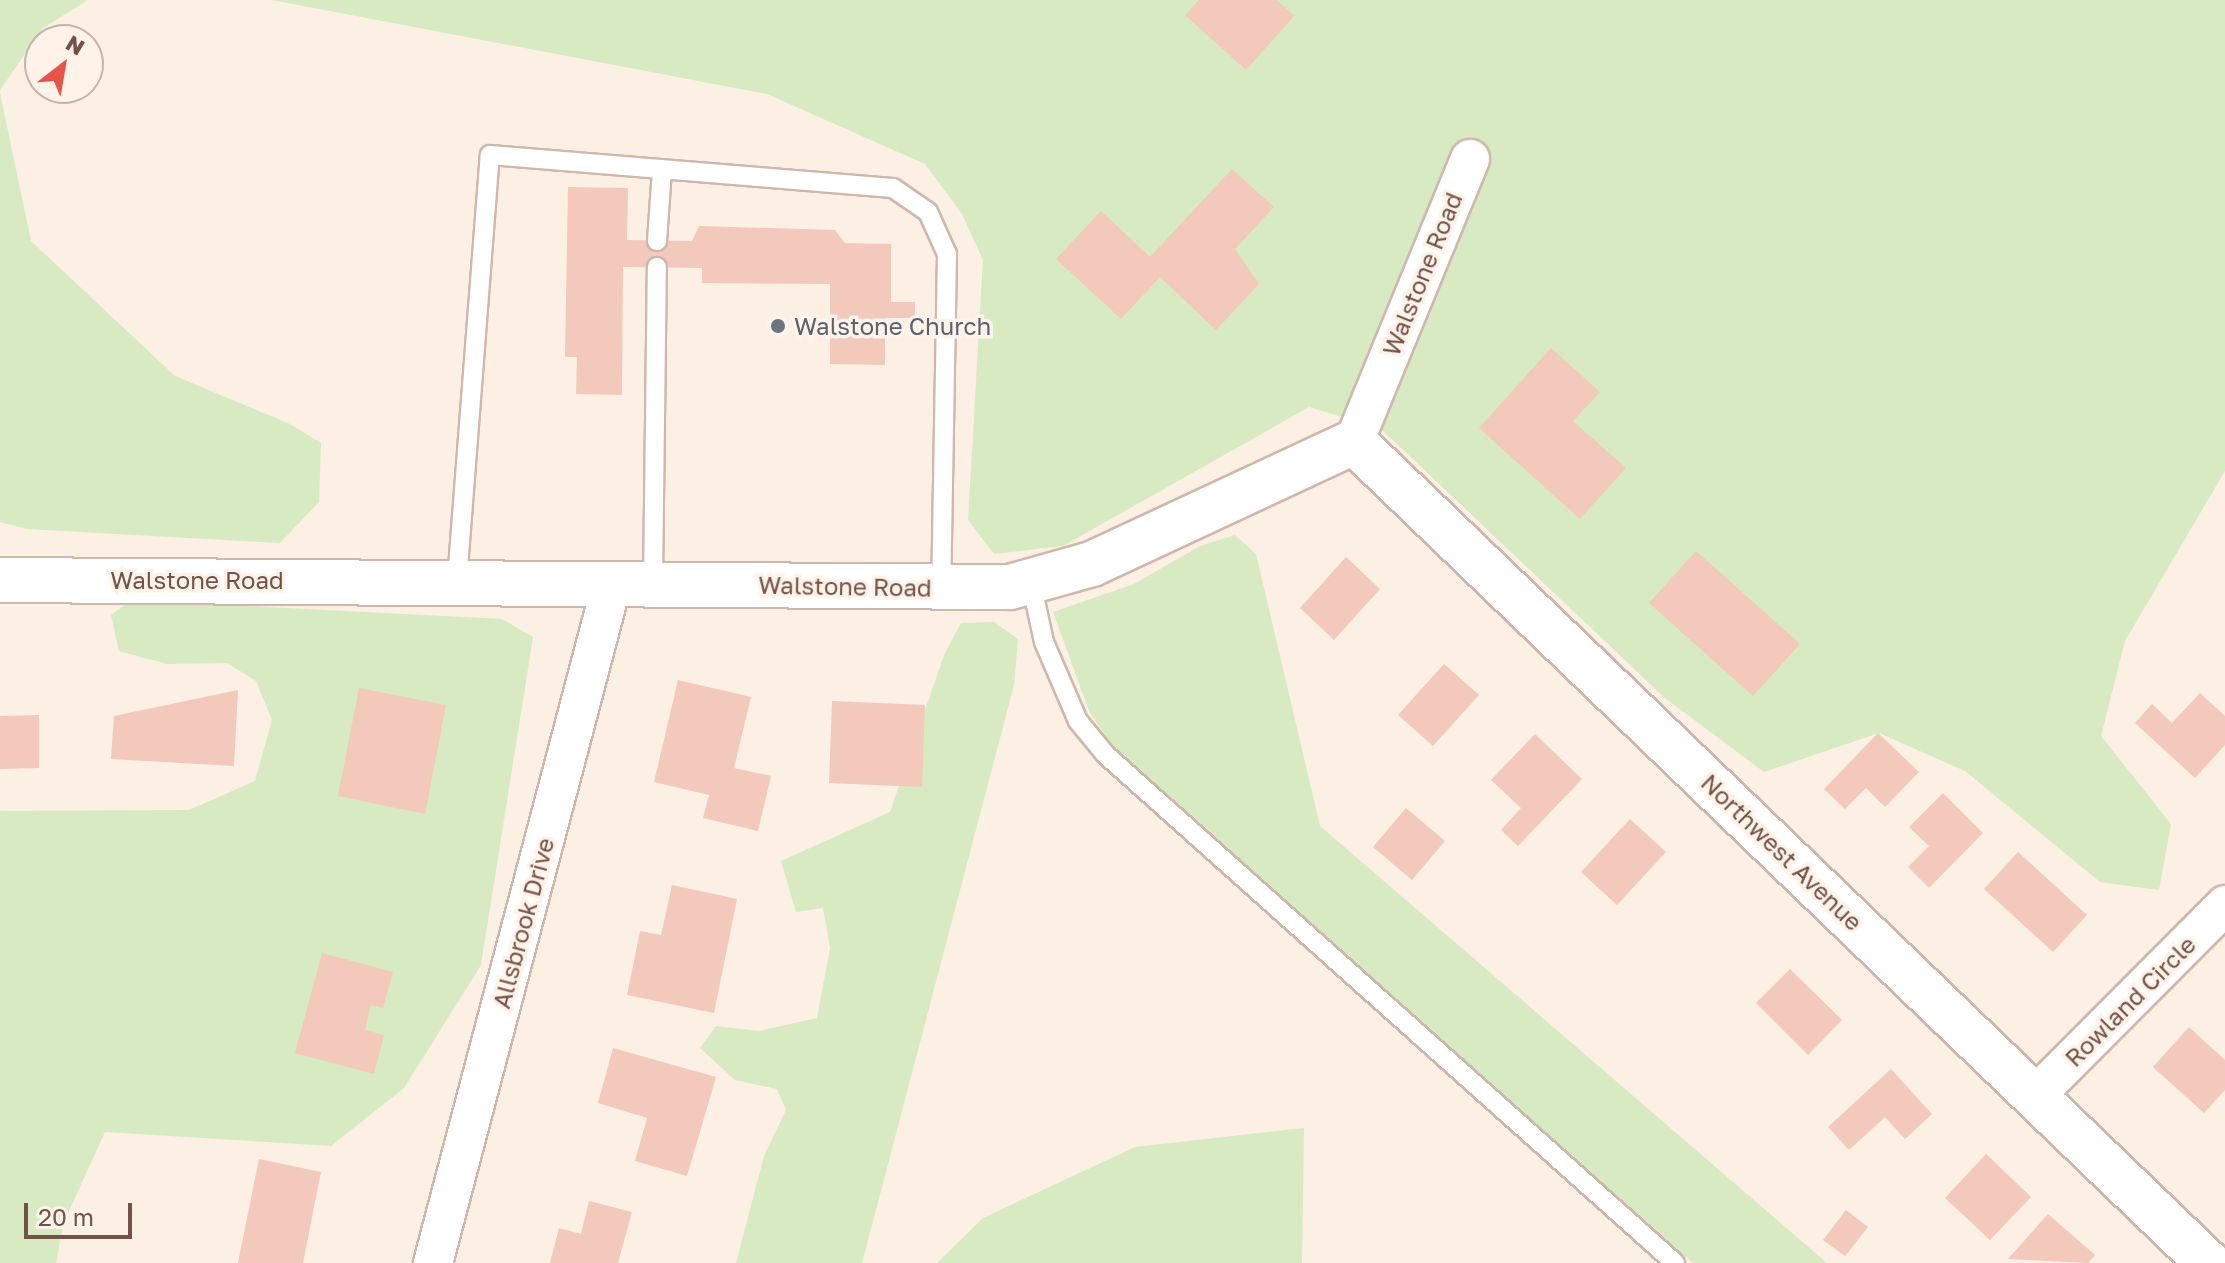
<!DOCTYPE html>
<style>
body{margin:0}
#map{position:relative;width:2225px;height:1263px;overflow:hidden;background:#fcefe3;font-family:"Golos Text",sans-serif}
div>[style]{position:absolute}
.green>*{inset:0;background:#d7eac2}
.building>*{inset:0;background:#f2c9ba}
.roads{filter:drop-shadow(2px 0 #d0b7ad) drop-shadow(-2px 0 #d0b7ad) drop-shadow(0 2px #d0b7ad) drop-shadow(0 -2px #d0b7ad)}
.lane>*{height:18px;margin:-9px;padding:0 9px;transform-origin:9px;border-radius:9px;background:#fff}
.street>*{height:38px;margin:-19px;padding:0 19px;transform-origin:19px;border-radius:19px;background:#fff}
.secondary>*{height:44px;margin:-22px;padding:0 22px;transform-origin:22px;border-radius:22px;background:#fff}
.dots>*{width:22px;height:22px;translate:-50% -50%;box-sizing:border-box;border:4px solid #fff3e9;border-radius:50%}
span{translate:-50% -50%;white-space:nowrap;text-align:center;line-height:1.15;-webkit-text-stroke:7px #fff3e9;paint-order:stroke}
.street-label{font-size:24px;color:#745249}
.worship-label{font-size:24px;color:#5b616d}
.left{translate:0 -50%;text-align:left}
.north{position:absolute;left:24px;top:24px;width:80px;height:80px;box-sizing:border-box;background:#fff3e9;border:2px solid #c7b3a9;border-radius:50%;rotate:31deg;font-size:22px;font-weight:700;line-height:32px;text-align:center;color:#745249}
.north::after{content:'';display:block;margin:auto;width:28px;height:36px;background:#e75447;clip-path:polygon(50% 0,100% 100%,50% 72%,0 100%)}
.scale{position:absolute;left:24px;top:1203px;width:108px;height:36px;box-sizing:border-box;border:4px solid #745249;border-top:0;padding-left:10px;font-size:24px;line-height:28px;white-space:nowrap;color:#745249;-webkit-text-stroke:6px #fff3e9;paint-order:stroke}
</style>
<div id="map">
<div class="green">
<i style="clip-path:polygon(0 0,88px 0,43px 28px,0 90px)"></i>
<i style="clip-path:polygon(272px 0,2225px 0,2225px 471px,2125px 641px,2101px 736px,2171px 824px,2159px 890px,2100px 882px,1965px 771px,1879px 733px,1764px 772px,1665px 698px,1381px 429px,1309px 407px,1063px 546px,994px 554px,968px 520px,983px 260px,962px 214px,925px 164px,767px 94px)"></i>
<i style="clip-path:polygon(0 93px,31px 241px,175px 376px,290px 424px,321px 443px,319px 502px,280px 543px,27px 529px,0 522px)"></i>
<i style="clip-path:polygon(1235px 535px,1256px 554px,1320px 826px,1827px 1263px,1693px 1263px,1130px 773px,1089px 711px,1053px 612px,1134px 584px,1200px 546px)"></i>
<i style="clip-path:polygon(131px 600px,502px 619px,533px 637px,481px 965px,404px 1088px,331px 1146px,105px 1132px,64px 1222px,56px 1263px,0 1263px,0 811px,189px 810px,255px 781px,272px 720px,256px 681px,227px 663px,167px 664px,119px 651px,111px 615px)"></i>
<i style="clip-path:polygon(994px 622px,1018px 639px,1014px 685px,862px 1263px,736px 1263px,764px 1156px,786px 1110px,777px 1089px,735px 1080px,700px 1048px,716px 1026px,759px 1031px,817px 1018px,830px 948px,823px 908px,796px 912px,781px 861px,890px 812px,944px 655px,961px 623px)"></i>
<i style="clip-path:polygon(1304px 1128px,1302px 1263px,937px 1263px,983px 1218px,1135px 1147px)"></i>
</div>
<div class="building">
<i style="clip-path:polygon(1199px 0,1277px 0,1294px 16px,1246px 70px,1185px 15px)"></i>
<i style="clip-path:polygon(1232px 169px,1274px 207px,1235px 249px,1259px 284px,1216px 330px,1160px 277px,1121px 319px,1056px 259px,1101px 211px,1150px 257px)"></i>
<i style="clip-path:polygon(568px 187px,628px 188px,627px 240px,692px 241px,699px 226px,835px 230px,845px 243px,891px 244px,891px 302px,915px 302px,915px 318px,885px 318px,885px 365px,830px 364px,830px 284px,702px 283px,702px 268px,623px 267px,622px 395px,576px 394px,577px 357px,565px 357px)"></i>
<i style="clip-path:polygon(1551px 348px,1600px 392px,1573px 421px,1626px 468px,1580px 519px,1479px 428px)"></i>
<i style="clip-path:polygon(1696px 551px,1800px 644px,1753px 696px,1649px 603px)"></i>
<i style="clip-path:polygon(1346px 557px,1380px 589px,1334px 640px,1300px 608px)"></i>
<i style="clip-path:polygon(1444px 664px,1479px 695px,1433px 746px,1398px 715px)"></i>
<i style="clip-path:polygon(678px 680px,751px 697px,734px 768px,771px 776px,758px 831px,703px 818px,709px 795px,654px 782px)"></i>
<i style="clip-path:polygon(359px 688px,446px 705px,425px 814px,338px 796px)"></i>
<i style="clip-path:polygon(238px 690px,234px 766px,111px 759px,114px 716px)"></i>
<i style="clip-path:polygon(2200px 693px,2225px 716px,2225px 745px,2195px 778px,2135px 723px,2152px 704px,2172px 723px)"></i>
<i style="clip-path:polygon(832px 701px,925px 705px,922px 787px,829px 783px)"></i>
<i style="clip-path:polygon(39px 715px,39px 768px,0 769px,0 716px)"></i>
<i style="clip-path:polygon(1878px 733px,1919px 772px,1885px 807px,1866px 788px,1845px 809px,1824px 789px)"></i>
<i style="clip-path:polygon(1535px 734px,1582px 779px,1518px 846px,1501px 830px,1521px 808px,1491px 780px)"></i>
<i style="clip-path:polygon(1943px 793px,1983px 833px,1929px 888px,1908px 867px,1929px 846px,1909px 827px)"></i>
<i style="clip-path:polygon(1406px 808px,1445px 841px,1412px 880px,1373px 847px)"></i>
<i style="clip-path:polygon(1630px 819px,1666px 852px,1617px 905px,1581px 872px)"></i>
<i style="clip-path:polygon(2018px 852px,2087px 915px,2053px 952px,1984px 889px)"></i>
<i style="clip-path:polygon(672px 885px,737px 899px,714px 1013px,627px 995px,640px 931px,661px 935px)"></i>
<i style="clip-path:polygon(322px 953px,393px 972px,383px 1008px,371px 1005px,365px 1030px,384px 1035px,374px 1074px,295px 1053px)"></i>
<i style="clip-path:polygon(1790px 969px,1842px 1020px,1808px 1055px,1756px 1003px)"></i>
<i style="clip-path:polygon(2189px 1027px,2225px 1060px,2225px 1090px,2204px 1113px,2153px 1067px)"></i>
<i style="clip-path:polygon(613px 1048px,716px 1077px,687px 1176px,635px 1161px,647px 1118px,598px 1103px)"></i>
<i style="clip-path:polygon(1891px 1069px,1932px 1114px,1905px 1139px,1885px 1117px,1849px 1150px,1828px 1127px)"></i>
<i style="clip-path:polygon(1986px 1154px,2031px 1197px,1990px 1240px,1945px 1198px)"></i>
<i style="clip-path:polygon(259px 1159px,321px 1172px,303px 1263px,238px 1263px)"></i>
<i style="clip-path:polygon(589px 1201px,632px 1212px,618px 1263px,550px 1263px,559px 1228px,581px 1234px)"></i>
<i style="clip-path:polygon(1846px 1210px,1868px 1227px,1845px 1256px,1823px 1240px)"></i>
<i style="clip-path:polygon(2048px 1214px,2095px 1255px,2088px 1263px,2008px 1259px)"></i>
</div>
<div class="roads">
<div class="lane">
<i style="left:657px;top:241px;width:72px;rotate:-86deg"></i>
<i style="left:457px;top:581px;width:427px;rotate:-85.6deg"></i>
<i style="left:490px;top:155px;width:404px;rotate:4.7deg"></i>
<i style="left:893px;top:188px;width:42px;rotate:34.4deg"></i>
<i style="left:928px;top:212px;width:46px;rotate:65.7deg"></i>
<i style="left:947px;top:254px;width:333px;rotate:91deg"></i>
<i style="left:1031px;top:582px;width:61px;rotate:77.8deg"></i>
<i style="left:1044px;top:642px;width:86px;rotate:66.7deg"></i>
<i style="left:1078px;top:721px;width:44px;rotate:50.5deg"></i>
<i style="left:1106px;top:755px;width:763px;rotate:41.76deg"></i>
<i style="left:653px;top:583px;width:316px;rotate:-89.3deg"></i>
</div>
<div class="street">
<i style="left:1354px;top:442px;width:306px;rotate:-67.7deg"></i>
<i style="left:2034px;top:1097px;width:271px;rotate:-45.1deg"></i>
<i style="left:433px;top:1263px;width:703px;rotate:-75.25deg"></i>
</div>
<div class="secondary">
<i style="left:0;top:580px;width:1010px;rotate:0.4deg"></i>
<i style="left:1010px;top:587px;width:85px;rotate:-15.7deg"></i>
<i style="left:1092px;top:564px;width:289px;rotate:-25deg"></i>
<i style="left:1354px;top:442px;width:1185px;rotate:43.87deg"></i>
</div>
</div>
<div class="dots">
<i style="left:778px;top:326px;background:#6b7280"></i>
</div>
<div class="street-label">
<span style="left:1422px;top:274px;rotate:-68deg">Walstone Road</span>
<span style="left:197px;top:580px">Walstone Road</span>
<span style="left:845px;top:586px;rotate:1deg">Walstone Road</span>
<span style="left:1782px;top:852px;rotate:44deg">Northwest Avenue</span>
<span style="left:523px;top:923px;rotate:-75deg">Allsbrook Drive</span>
<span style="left:2130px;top:1001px;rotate:-45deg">Rowland Circle</span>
</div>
<div class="worship-label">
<span class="left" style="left:794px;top:326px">Walstone Church</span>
</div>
<div class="north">N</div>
<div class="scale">20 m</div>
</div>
